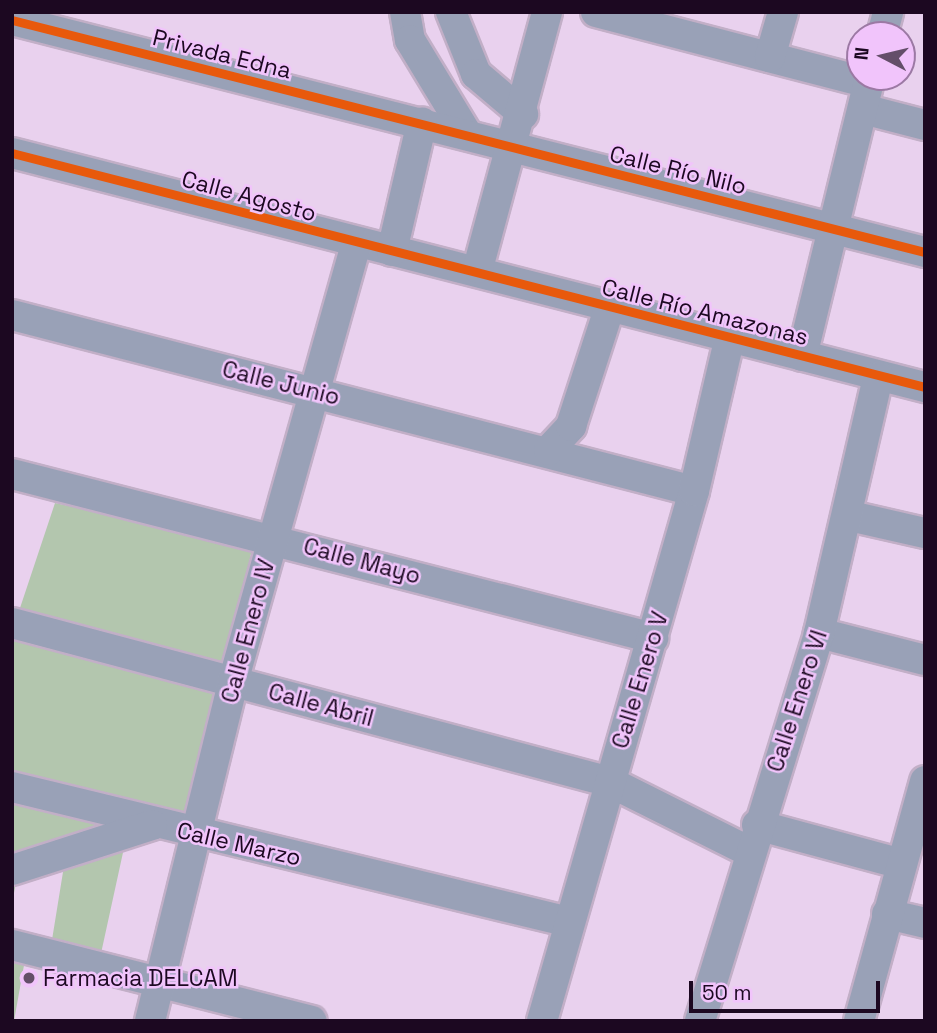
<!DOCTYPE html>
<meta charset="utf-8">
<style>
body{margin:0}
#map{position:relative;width:937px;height:1033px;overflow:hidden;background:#e9d1ee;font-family:"Space Grotesk",sans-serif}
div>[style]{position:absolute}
.green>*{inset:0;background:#b3c6ae}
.roads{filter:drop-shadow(2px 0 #c2afc7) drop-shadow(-2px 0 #c2afc7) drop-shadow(0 2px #c2afc7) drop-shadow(0 -2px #c2afc7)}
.minor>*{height:30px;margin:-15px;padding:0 15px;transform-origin:15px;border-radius:15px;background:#99a1b7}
.cycleway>*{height:9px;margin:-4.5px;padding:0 4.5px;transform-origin:4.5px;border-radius:4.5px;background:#e8590c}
.dots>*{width:19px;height:19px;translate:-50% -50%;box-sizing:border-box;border:4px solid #f1c4fb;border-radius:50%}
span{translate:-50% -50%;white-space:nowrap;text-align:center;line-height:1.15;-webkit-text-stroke:5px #f1c4fb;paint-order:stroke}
.street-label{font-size:23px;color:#1c0821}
.poi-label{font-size:23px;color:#1c0821}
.left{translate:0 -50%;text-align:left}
.frame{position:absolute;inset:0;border:14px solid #1c0821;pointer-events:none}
.north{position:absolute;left:846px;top:21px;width:70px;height:70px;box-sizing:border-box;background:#f1c4fb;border:2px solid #9c79a4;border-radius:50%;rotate:277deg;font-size:19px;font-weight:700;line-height:28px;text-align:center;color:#1c0821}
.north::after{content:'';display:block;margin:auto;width:24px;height:32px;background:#644e69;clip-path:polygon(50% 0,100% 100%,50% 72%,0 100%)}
.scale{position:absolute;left:689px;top:981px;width:191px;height:32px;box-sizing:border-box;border:4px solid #1c0821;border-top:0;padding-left:9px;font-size:21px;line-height:24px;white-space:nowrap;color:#1c0821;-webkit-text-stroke:5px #f1c4fb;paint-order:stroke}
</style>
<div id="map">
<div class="green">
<i style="clip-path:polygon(55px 503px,253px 545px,192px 823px,12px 777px,12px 632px)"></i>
<i style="clip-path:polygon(12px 794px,129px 825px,100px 958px,51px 946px,63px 872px,20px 863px,12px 903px)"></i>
<i style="clip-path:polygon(12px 951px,26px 954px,14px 1021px,12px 1021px)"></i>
</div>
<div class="roads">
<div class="minor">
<i style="left:405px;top:12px;width:28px;rotate:80deg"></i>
<i style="left:410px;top:40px;width:110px;rotate:58.8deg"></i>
<i style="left:451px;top:12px;width:67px;rotate:68deg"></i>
<i style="left:476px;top:74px;width:62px;rotate:40.4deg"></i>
<i style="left:596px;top:12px;width:281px;rotate:14.6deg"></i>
<i style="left:12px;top:20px;width:942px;rotate:14.26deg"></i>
<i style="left:882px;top:35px;width:24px;rotate:-75deg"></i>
<i style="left:770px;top:57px;width:47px;rotate:-73.9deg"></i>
<i style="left:863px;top:109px;width:64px;rotate:14.5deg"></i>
<i style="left:12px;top:153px;width:943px;rotate:14.38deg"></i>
<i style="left:392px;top:251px;width:132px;rotate:-76.9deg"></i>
<i style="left:478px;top:268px;width:265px;rotate:-74.9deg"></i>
<i style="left:12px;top:315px;width:704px;rotate:14.47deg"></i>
<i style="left:802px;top:356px;width:287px;rotate:-76.3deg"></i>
<i style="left:549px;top:450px;width:33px;rotate:-47deg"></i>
<i style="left:571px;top:426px;width:123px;rotate:-72deg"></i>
<i style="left:12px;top:474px;width:662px;rotate:14.35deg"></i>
<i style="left:850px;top:516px;width:77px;rotate:12.8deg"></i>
<i style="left:12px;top:623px;width:619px;rotate:14.89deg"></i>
<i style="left:610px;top:782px;width:154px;rotate:26.6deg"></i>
<i style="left:819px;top:633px;width:109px;rotate:14.3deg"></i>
<i style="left:12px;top:787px;width:569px;rotate:13.62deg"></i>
<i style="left:757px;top:825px;width:150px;rotate:15.1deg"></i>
<i style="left:12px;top:870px;width:147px;rotate:-17.8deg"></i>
<i style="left:887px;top:914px;width:39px;rotate:13deg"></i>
<i style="left:12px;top:945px;width:309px;rotate:14.2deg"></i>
<i style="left:150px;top:1021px;width:349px;rotate:-76.2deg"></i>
<i style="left:233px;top:682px;width:455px;rotate:-74.3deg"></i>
<i style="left:542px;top:1021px;width:551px;rotate:-74deg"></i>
<i style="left:694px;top:491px;width:159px;rotate:-76.9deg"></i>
<i style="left:700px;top:1021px;width:406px;rotate:-72.9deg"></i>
<i style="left:819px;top:633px;width:263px;rotate:-77deg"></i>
<i style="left:859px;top:1021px;width:249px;rotate:-74.6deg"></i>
</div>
</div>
<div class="cycleway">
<i style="left:12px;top:20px;width:942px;rotate:14.26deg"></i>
<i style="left:12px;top:153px;width:943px;rotate:14.38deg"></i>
</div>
<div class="dots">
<i style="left:29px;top:978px;background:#644e69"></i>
</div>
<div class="street-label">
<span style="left:222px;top:54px;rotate:14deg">Privada Edna</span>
<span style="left:678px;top:170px;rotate:14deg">Calle Río Nilo</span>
<span style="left:249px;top:196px;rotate:15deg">Calle Agosto</span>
<span style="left:705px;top:312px;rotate:14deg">Calle Río Amazonas</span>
<span style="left:281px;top:383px;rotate:14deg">Calle Junio</span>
<span style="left:362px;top:561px;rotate:15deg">Calle Mayo</span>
<span style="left:248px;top:631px;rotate:-75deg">Calle Enero IV</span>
<span style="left:640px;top:680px;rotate:-73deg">Calle Enero V</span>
<span style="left:797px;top:701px;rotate:-72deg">Calle Enero VI</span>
<span style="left:321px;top:705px;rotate:15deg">Calle Abril</span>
<span style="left:239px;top:844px;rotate:13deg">Calle Marzo</span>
</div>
<div class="poi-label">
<span class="left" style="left:43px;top:978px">Farmacia DELCAM</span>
</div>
<div class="frame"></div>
<div class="north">N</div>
<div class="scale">50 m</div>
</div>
